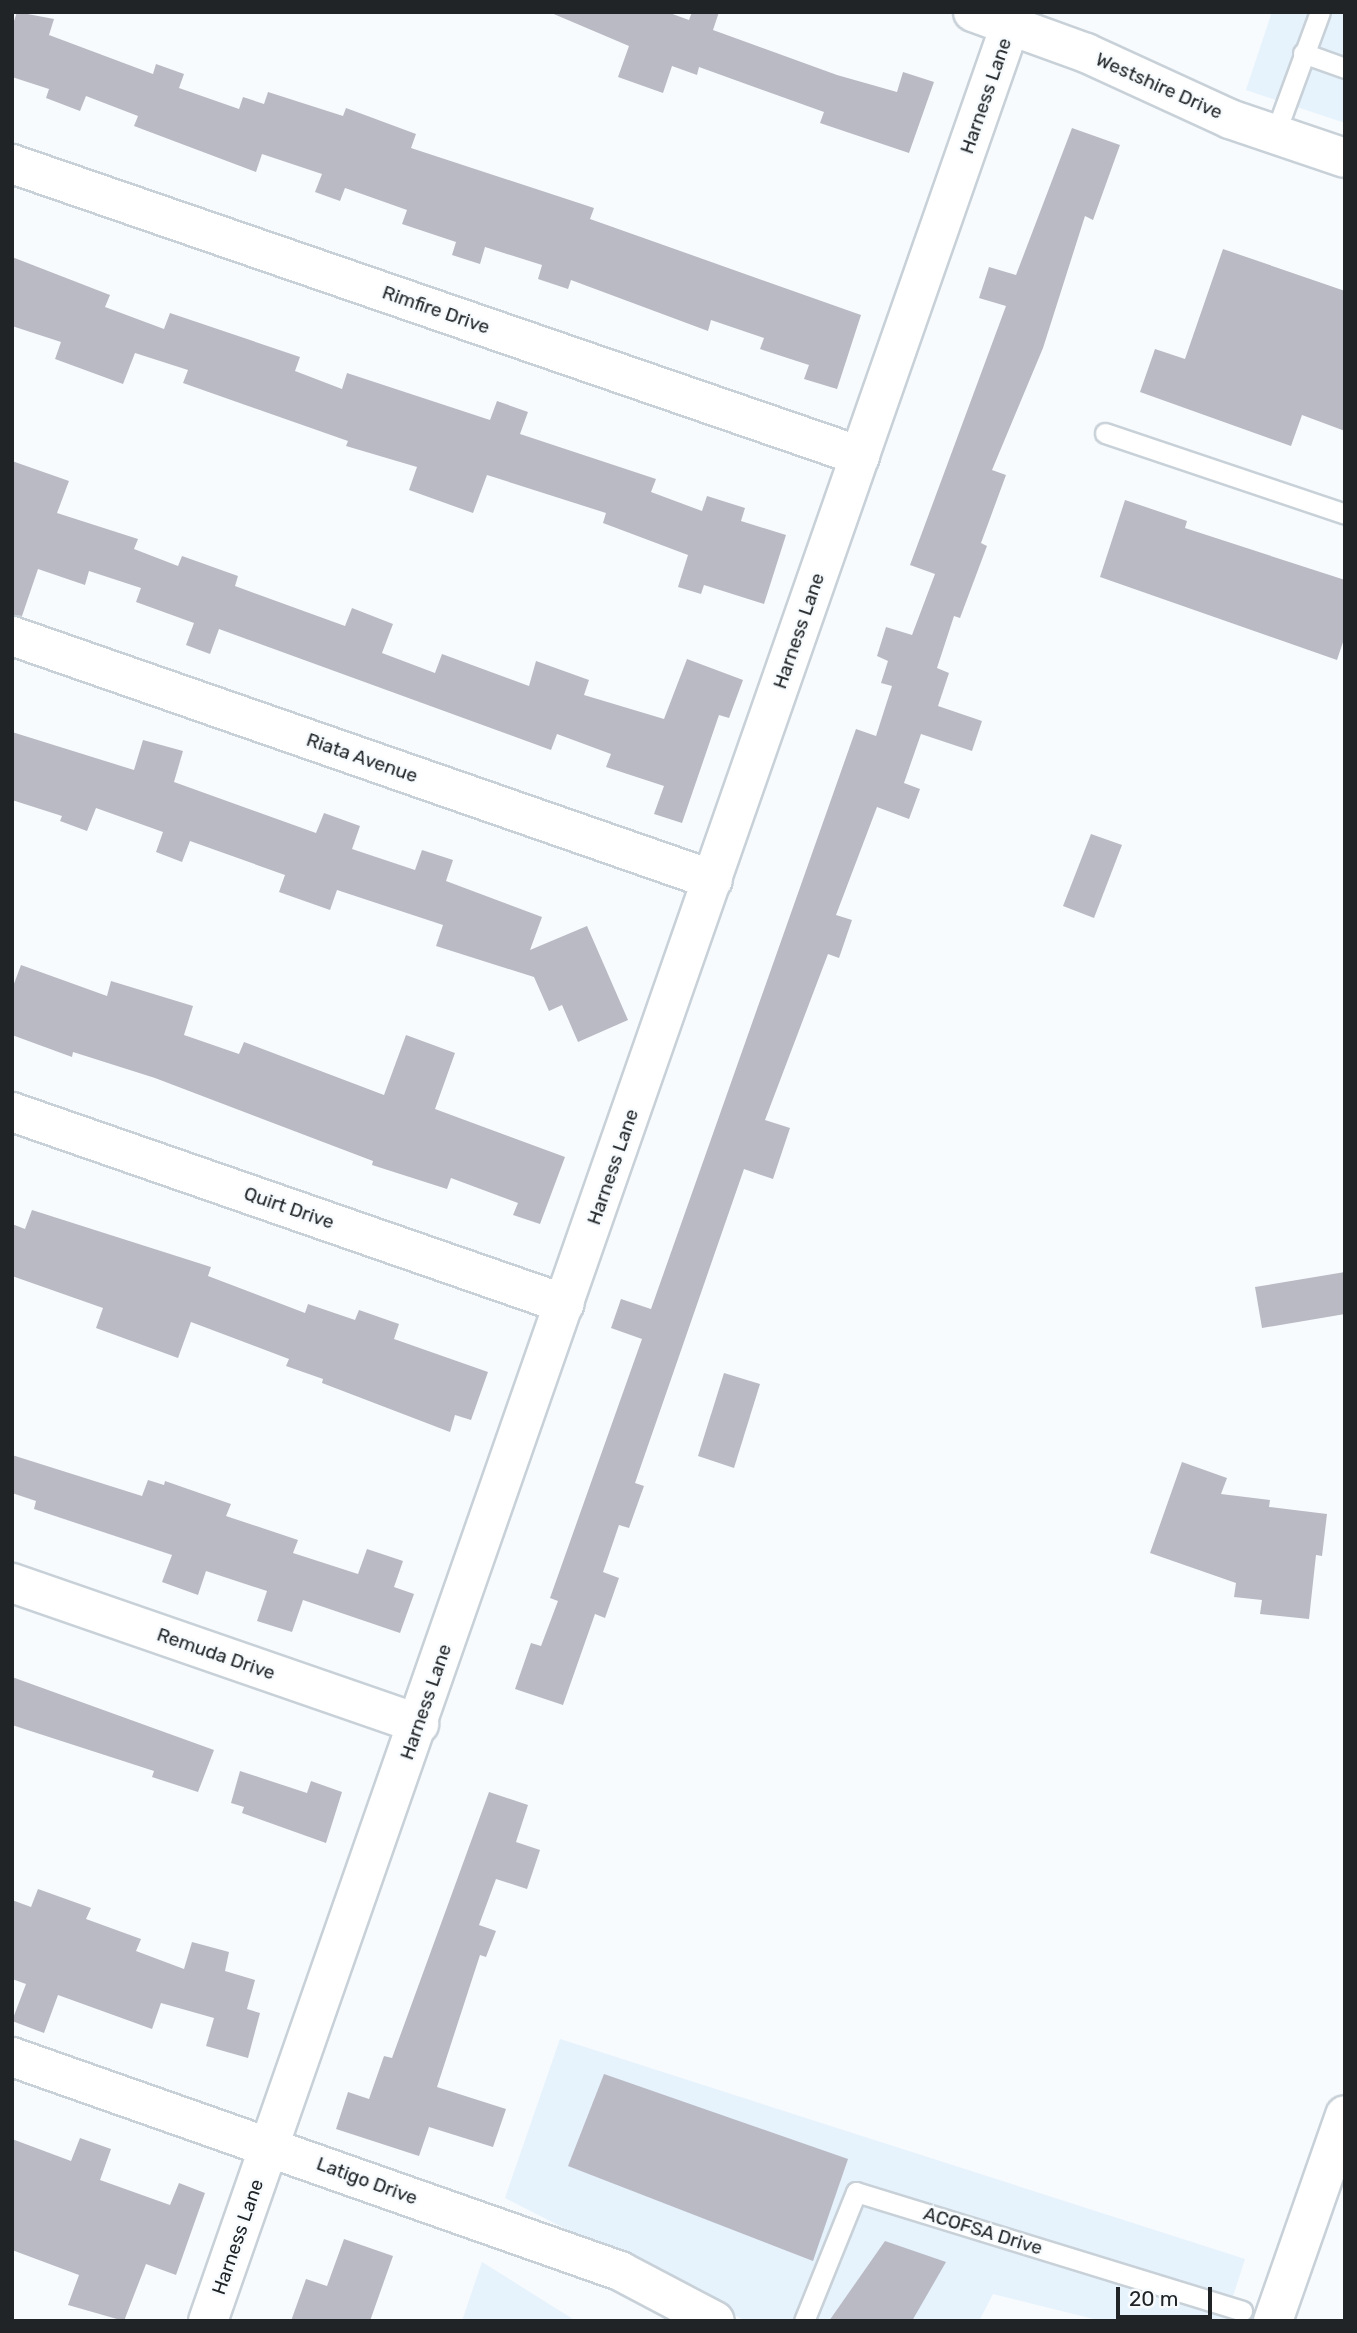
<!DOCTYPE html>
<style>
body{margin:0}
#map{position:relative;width:1357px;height:2333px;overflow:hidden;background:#f7fbfe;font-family:Rubik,sans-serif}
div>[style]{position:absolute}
.built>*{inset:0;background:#e6f2fc}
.building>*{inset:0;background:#babac4}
.roads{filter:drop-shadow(2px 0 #c8d1d8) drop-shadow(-2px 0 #c8d1d8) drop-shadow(0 2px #c8d1d8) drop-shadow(0 -2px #c8d1d8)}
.lane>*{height:19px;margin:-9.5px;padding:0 9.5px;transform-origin:9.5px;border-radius:9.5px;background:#fff}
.street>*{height:38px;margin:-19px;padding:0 19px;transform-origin:19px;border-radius:19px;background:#fff}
.secondary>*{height:38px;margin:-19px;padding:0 19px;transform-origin:19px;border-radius:19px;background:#fff}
span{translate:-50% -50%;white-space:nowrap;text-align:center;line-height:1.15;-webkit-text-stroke:5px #f7fbfe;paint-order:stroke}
.street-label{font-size:19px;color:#212427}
.frame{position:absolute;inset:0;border:14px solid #212427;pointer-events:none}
.scale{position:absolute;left:1116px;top:2287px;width:96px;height:32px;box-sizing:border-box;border:4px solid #212427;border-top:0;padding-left:9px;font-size:21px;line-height:24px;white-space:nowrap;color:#212427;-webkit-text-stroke:5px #f7fbfe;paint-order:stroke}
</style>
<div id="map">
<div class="built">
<i style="clip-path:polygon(1272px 12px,1345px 12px,1345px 123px,1246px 90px)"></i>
<i style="clip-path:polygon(560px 2039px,1245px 2259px,1225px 2321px,1102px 2321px,993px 2294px,979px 2321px,746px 2321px,505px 2198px)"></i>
<i style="clip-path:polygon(482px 2262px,576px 2321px,462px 2321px)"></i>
</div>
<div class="building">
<i style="clip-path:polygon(17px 12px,54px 19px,49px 35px,153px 74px,156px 64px,184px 74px,179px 88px,239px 109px,243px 97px,264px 104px,268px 92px,343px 116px,346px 108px,416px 134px,411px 148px,594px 208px,590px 219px,861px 315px,837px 389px,804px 379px,809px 365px,760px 349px,764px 338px,711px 320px,708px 331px,571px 280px,568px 289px,538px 279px,542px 265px,485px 247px,480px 264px,452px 255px,456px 242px,402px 224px,407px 210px,345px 188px,340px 201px,315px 192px,322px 174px,262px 154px,256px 172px,134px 126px,138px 116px,86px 96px,80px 111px,46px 98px,49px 89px,12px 77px,12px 27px)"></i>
<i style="clip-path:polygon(549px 12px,667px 12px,689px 20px,692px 12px,719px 12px,713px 30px,837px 75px,897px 92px,903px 72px,934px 82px,909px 153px,820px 123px,824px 112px,699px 67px,697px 75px,672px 66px,663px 93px,618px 77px,629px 46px)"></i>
<i style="clip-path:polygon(1072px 128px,1120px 145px,1093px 220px,1085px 216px,1043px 348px,992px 470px,1006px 475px,981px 543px,987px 546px,960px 618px,954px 616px,937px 668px,949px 673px,938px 706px,982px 721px,972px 751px,921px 734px,904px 783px,920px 789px,909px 819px,877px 807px,836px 915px,852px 920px,839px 958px,828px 954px,765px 1120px,790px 1128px,773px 1179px,744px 1169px,635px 1483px,644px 1486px,629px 1528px,619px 1525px,603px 1572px,619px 1578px,605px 1618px,595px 1614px,563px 1705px,515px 1689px,531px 1643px,541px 1646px,558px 1601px,550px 1598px,642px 1339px,611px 1328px,621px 1299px,651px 1309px,856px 729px,876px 736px,892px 686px,881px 683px,888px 661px,877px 656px,886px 627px,912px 635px,935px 574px,910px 565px,1006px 306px,979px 298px,989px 267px,1016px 275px)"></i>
<i style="clip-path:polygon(1223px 249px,1345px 291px,1345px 431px,1302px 415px,1291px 446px,1140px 392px,1155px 349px,1185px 359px)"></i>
<i style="clip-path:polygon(12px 257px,110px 295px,105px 307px,164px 329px,170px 313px,300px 357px,295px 371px,342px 389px,347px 373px,490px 420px,497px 401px,528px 412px,520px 434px,656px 479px,651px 492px,702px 511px,707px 496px,745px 508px,741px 521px,786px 535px,764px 604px,704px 585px,701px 594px,678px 587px,688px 555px,603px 523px,606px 513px,487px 475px,473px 513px,409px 490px,417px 467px,346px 446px,348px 441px,183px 383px,188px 370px,135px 353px,123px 384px,55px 359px,61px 342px,12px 326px)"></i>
<i style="clip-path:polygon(12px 461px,69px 481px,57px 513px,138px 539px,134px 549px,178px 566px,182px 556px,238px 576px,235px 586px,345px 626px,352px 608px,393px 624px,382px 653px,435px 673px,442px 654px,529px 686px,536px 661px,589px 680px,584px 695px,664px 719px,687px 659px,743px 680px,729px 718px,719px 715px,682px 823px,654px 814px,664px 786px,606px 767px,611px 754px,557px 734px,551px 750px,219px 629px,210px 654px,186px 645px,194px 623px,136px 602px,141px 588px,89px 571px,85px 585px,38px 569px,22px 616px,12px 615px)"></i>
<i style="clip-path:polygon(1125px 500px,1187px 521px,1185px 528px,1345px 580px,1345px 636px,1337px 660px,1100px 577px)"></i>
<i style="clip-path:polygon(12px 732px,134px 770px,143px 740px,183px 751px,174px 782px,316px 833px,324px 813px,360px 826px,352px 849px,415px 870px,422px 850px,453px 860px,446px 881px,542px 917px,530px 950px,587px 926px,628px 1020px,578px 1042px,562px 1005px,549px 1011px,534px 977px,436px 946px,443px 925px,337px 890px,330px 910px,279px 892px,285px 875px,190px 841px,182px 862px,156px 852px,163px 832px,96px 808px,87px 831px,60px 821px,62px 816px,12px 800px)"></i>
<i style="clip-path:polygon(1091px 834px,1122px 845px,1094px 918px,1063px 906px)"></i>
<i style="clip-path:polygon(21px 965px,107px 996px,111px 981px,193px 1006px,184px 1035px,239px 1054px,244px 1042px,384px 1095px,406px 1035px,455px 1053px,435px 1109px,565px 1157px,540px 1224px,513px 1215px,518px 1203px,451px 1178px,447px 1189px,372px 1165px,373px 1161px,155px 1078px,73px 1052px,72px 1057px,12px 1035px,12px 989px)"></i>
<i style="clip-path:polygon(32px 1210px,211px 1267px,208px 1276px,305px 1313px,308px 1304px,355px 1320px,359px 1310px,399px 1324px,394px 1339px,488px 1372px,471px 1420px,455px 1415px,450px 1432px,322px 1383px,323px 1379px,286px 1366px,289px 1359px,191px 1322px,178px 1358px,96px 1328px,103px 1308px,12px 1276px,12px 1224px,25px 1229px)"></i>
<i style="clip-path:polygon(1345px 1272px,1345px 1314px,1262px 1328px,1255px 1287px)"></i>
<i style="clip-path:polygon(724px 1373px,760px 1384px,734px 1468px,698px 1456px)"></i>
<i style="clip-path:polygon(12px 1455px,142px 1496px,148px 1480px,164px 1485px,165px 1481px,231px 1504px,226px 1516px,298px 1540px,293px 1553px,358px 1574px,367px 1549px,403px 1561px,394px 1587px,414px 1594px,400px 1633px,303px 1600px,292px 1632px,257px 1621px,267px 1591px,206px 1571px,198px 1595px,162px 1582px,172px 1555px,34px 1509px,36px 1501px,12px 1493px)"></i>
<i style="clip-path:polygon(1182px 1462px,1227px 1478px,1221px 1494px,1270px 1500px,1269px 1507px,1327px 1514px,1322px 1556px,1316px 1555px,1309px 1619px,1260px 1614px,1262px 1600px,1234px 1597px,1236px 1583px,1150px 1553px)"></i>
<i style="clip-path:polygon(12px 1677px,214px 1750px,198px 1792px,152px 1777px,154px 1771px,12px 1725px)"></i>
<i style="clip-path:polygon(240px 1771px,307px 1793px,311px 1781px,342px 1792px,326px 1843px,242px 1813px,244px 1807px,231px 1803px)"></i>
<i style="clip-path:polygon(489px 1792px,528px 1805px,516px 1842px,540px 1850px,527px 1889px,496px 1879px,479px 1925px,496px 1931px,486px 1957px,480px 1955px,437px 2087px,506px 2109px,493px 2147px,429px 2127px,419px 2156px,336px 2129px,348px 2092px,369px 2099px,384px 2056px,392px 2058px)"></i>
<i style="clip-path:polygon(38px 1889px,91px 1908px,86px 1919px,141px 1939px,136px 1951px,184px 1969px,192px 1942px,229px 1952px,225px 1971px,255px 1980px,247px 2009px,260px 2013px,248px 2058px,206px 2046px,214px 2018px,161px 2003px,152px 2029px,58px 1995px,44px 2033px,12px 2021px,26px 1984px,12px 1979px,12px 1900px,31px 1907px)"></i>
<i style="clip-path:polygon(604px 2074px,848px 2159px,813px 2261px,568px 2166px)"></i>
<i style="clip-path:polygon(80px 2138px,111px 2149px,100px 2180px,170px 2205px,179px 2183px,205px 2193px,176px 2275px,146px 2264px,124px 2321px,68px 2305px,79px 2275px,12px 2250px,12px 2139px,71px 2161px)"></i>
<i style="clip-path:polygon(344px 2239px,393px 2256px,370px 2321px,291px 2321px,306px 2279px,327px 2286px)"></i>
<i style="clip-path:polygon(885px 2241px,946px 2262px,912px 2321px,829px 2321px)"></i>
</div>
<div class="roads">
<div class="lane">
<i style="left:1303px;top:53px;width:45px;rotate:19.7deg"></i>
<i style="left:1275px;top:134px;width:130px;rotate:-69.8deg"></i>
<i style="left:1105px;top:433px;width:253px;rotate:18.6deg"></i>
<i style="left:804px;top:2321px;width:139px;rotate:-68deg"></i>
<i style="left:856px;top:2192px;width:404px;rotate:17.1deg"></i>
</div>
<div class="street">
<i style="left:973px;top:12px;width:120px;rotate:19.9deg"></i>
<i style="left:1086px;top:53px;width:158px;rotate:24.6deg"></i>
<i style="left:1230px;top:119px;width:121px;rotate:18.7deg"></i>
<i style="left:12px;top:164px;width:897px;rotate:19deg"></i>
<i style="left:12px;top:636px;width:742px;rotate:19.19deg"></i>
<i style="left:12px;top:1112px;width:585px;rotate:19.15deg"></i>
<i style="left:12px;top:1583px;width:431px;rotate:19.1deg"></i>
<i style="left:12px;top:2057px;width:645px;rotate:19.39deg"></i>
<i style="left:620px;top:2271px;width:107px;rotate:27.8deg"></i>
<i style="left:208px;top:2321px;width:2446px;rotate:-70.74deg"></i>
</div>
<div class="secondary">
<i style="left:1273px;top:2321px;width:218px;rotate:-70.7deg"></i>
</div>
</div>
<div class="street-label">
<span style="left:1159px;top:86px;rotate:24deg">Westshire Drive</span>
<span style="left:986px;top:96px;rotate:-71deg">Harness Lane</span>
<span style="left:436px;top:310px;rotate:19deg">Rimfire Drive</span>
<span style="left:799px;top:631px;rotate:-71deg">Harness Lane</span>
<span style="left:362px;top:758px;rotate:19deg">Riata Avenue</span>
<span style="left:613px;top:1167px;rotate:-71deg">Harness Lane</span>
<span style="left:289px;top:1208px;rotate:19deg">Quirt Drive</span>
<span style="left:216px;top:1654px;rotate:19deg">Remuda Drive</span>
<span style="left:426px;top:1702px;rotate:-71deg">Harness Lane</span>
<span style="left:367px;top:2181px;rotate:20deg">Latigo Drive</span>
<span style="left:983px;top:2231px;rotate:17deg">ACOFSA Drive</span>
<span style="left:238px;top:2237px;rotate:-71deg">Harness Lane</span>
</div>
<div class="frame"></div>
<div class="scale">20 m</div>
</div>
